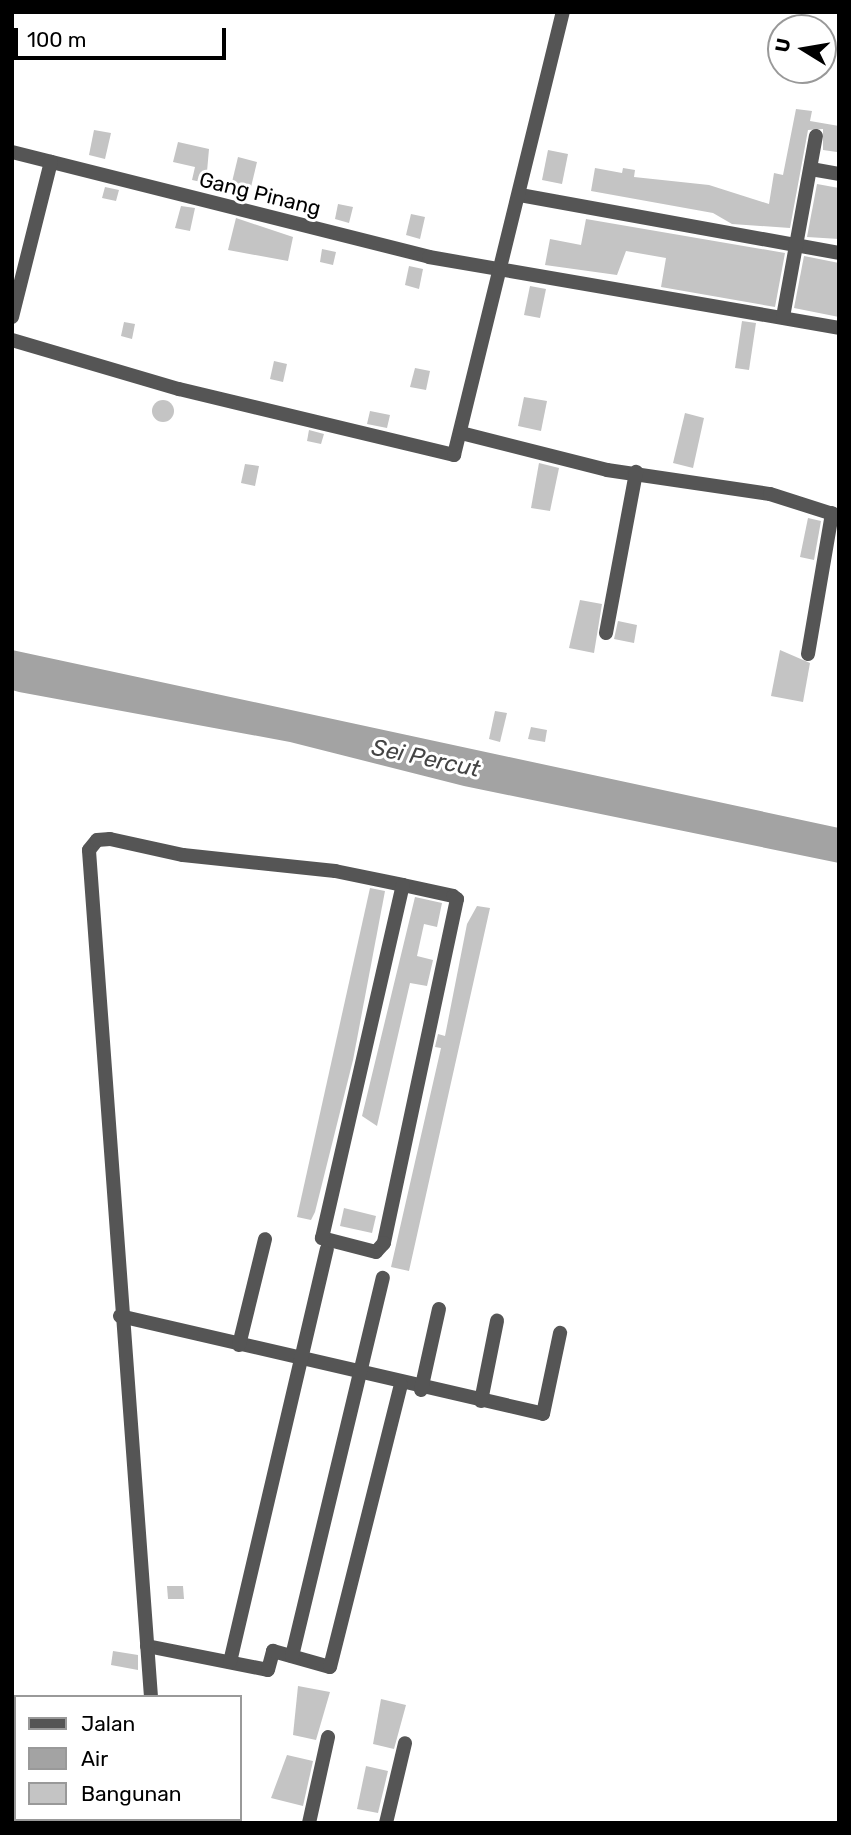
<!DOCTYPE html>
<style>
body{margin:0}
#map{position:relative;width:851px;height:1835px;overflow:hidden;background:#fff;font-family:Rubik,sans-serif}
div>[style]{position:absolute}
.water>*{inset:0;background:#a3a3a3}
.building>*{inset:0;background:#c4c4c4}
.round{border-radius:50%}
.street>*{height:14px;margin:-7px;padding:0 7px;transform-origin:7px;border-radius:7px;background:#555}
span{translate:-50% -50%;white-space:nowrap;text-align:center;line-height:1.15;-webkit-text-stroke:6px #fff;paint-order:stroke}
.street-label{font-size:21px;color:#000}
.water-label{font-size:23px;color:#444;font-style:italic}
.frame{position:absolute;inset:0;border:14px solid #000;pointer-events:none}
.legend{position:absolute;left:14px;top:1695px;width:228px;height:126px;box-sizing:border-box;background:#fff;border:2px solid #999;margin:0;padding:9px 12px;list-style:none;font-size:21px;color:#000}
.legend li{display:flex;align-items:center;gap:14px;height:35px}
.legend b{width:35px;border:2px solid #999}
.north{position:absolute;left:767px;top:14px;width:70px;height:70px;box-sizing:border-box;background:#fff;border:2px solid #999;border-radius:50%;rotate:281deg;font-size:19px;font-weight:700;line-height:28px;text-align:center;color:#000}
.north::after{content:'';display:block;margin:auto;width:24px;height:32px;background:#000;clip-path:polygon(50% 0,100% 100%,50% 72%,0 100%)}
.scale{position:absolute;left:14px;top:28px;width:212px;height:32px;box-sizing:border-box;border:4px solid #000;border-top:0;padding-left:9px;font-size:21px;line-height:24px;white-space:nowrap;color:#000;-webkit-text-stroke:5px #fff;paint-order:stroke}
</style>
<div id="map">
<div class="water">
<i style="clip-path:polygon(12px 650px,839px 828px,839px 863px,464px 786px,290px 742px,19px 692px,12px 690px)"></i>
</div>
<div class="building">
<i style="clip-path:polygon(796px 109px,812px 111px,810px 121px,839px 126px,839px 145px,837px 152px,823px 150px,823px 129px,808px 130px,790px 228px,732px 224px,713px 213px,591px 191px,595px 168px,622px 173px,623px 168px,635px 170px,634px 177px,709px 185px,769px 204px,774px 173px,783px 175px)"></i>
<i style="clip-path:polygon(94px 130px,111px 133px,105px 159px,89px 155px)"></i>
<i style="clip-path:polygon(178px 142px,209px 149px,206px 183px,192px 180px,195px 167px,173px 162px)"></i>
<i style="clip-path:polygon(548px 150px,568px 154px,562px 184px,542px 180px)"></i>
<i style="clip-path:polygon(238px 157px,257px 162px,251px 187px,232px 182px)"></i>
<i style="clip-path:polygon(817px 184px,839px 188px,839px 239px,807px 237px)"></i>
<i style="clip-path:polygon(105px 187px,119px 190px,116px 201px,102px 198px)"></i>
<i style="clip-path:polygon(338px 204px,353px 207px,349px 223px,335px 219px)"></i>
<i style="clip-path:polygon(181px 206px,195px 208px,190px 231px,175px 228px)"></i>
<i style="clip-path:polygon(411px 214px,425px 217px,420px 239px,406px 235px)"></i>
<i style="clip-path:polygon(236px 218px,293px 237px,288px 261px,228px 250px)"></i>
<i style="clip-path:polygon(586px 219px,785px 253px,775px 307px,661px 287px,666px 258px,626px 251px,617px 275px,545px 265px,550px 239px,581px 245px)"></i>
<i style="clip-path:polygon(322px 249px,336px 252px,333px 265px,320px 262px)"></i>
<i style="clip-path:polygon(804px 256px,839px 263px,839px 317px,794px 308px)"></i>
<i style="clip-path:polygon(409px 266px,423px 269px,419px 289px,405px 285px)"></i>
<i style="clip-path:polygon(530px 286px,546px 289px,540px 318px,524px 315px)"></i>
<i style="clip-path:polygon(742px 321px,756px 323px,749px 370px,735px 368px)"></i>
<i style="clip-path:polygon(124px 322px,135px 324px,132px 339px,121px 336px)"></i>
<i style="clip-path:polygon(274px 361px,287px 364px,283px 382px,270px 379px)"></i>
<i style="clip-path:polygon(415px 368px,430px 371px,426px 390px,410px 387px)"></i>
<i style="clip-path:polygon(524px 397px,547px 401px,541px 431px,518px 426px)"></i>
<i class="round" style="left:152px;top:400px;width:22px;height:22px"></i>
<i style="clip-path:polygon(370px 411px,390px 415px,387px 428px,367px 424px)"></i>
<i style="clip-path:polygon(685px 413px,704px 418px,693px 468px,673px 463px)"></i>
<i style="clip-path:polygon(309px 430px,324px 434px,321px 444px,307px 441px)"></i>
<i style="clip-path:polygon(539px 463px,559px 468px,550px 511px,531px 508px)"></i>
<i style="clip-path:polygon(245px 464px,259px 466px,255px 486px,241px 483px)"></i>
<i style="clip-path:polygon(808px 518px,821px 521px,814px 560px,800px 557px)"></i>
<i style="clip-path:polygon(580px 600px,602px 604px,594px 653px,569px 648px)"></i>
<i style="clip-path:polygon(618px 621px,637px 625px,634px 643px,614px 639px)"></i>
<i style="clip-path:polygon(780px 650px,810px 663px,803px 702px,771px 696px)"></i>
<i style="clip-path:polygon(495px 711px,507px 713px,500px 742px,489px 739px)"></i>
<i style="clip-path:polygon(531px 727px,547px 730px,545px 742px,528px 739px)"></i>
<i style="clip-path:polygon(370px 888px,385px 891px,353px 1060px,315px 1212px,311px 1220px,297px 1217px)"></i>
<i style="clip-path:polygon(415px 897px,442px 903px,437px 927px,424px 924px,417px 956px,433px 960px,427px 986px,410px 983px,377px 1126px,362px 1116px)"></i>
<i style="clip-path:polygon(477px 906px,490px 908px,409px 1271px,391px 1267px,441px 1048px,435px 1047px,438px 1034px,445px 1036px,467px 924px)"></i>
<i style="clip-path:polygon(344px 1208px,376px 1216px,372px 1233px,340px 1226px)"></i>
<i style="clip-path:polygon(167px 1586px,183px 1586px,184px 1599px,168px 1599px)"></i>
<i style="clip-path:polygon(113px 1651px,138px 1655px,138px 1670px,111px 1665px)"></i>
<i style="clip-path:polygon(298px 1686px,330px 1692px,316px 1740px,293px 1735px)"></i>
<i style="clip-path:polygon(381px 1699px,406px 1705px,394px 1749px,373px 1744px)"></i>
<i style="clip-path:polygon(287px 1755px,313px 1761px,303px 1806px,271px 1798px)"></i>
<i style="clip-path:polygon(366px 1766px,388px 1771px,378px 1813px,357px 1809px)"></i>
</div>
<div class="street">
<i style="left:12px;top:152px;width:430px;rotate:14.1deg"></i>
<i style="left:429px;top:257px;width:416px;rotate:9.8deg"></i>
<i style="left:811px;top:169px;width:28px;rotate:10deg"></i>
<i style="left:520px;top:195px;width:324px;rotate:10.3deg"></i>
<i style="left:12px;top:317px;width:160px;rotate:-75.9deg"></i>
<i style="left:783px;top:317px;width:184px;rotate:-79.7deg"></i>
<i style="left:12px;top:340px;width:174px;rotate:16.4deg"></i>
<i style="left:179px;top:389px;width:283px;rotate:13.5deg"></i>
<i style="left:454px;top:455px;width:456px;rotate:-76.2deg"></i>
<i style="left:461px;top:433px;width:151px;rotate:14.2deg"></i>
<i style="left:607px;top:470px;width:165px;rotate:8.4deg"></i>
<i style="left:770px;top:494px;width:72px;rotate:17.7deg"></i>
<i style="left:606px;top:633px;width:164px;rotate:-79.4deg"></i>
<i style="left:808px;top:654px;width:143px;rotate:-80.3deg"></i>
<i style="left:120px;top:1316px;width:434px;rotate:13deg"></i>
<i style="left:543px;top:1414px;width:83px;rotate:-78.1deg"></i>
<i style="left:239px;top:1345px;width:109px;rotate:-76.2deg"></i>
<i style="left:421px;top:1390px;width:83px;rotate:-77.5deg"></i>
<i style="left:481px;top:1401px;width:82px;rotate:-78.7deg"></i>
<i style="left:147px;top:1646px;width:123px;rotate:11.2deg"></i>
<i style="left:268px;top:1670px;width:20px;rotate:-75deg"></i>
<i style="left:273px;top:1651px;width:59px;rotate:15.7deg"></i>
<i style="left:330px;top:1667px;width:291px;rotate:-75.9deg"></i>
<i style="left:292px;top:1656px;width:389px;rotate:-76.5deg"></i>
<i style="left:230px;top:1662px;width:424px;rotate:-76.8deg"></i>
<i style="left:151px;top:1697px;width:849px;rotate:-94.19deg"></i>
<i style="left:89px;top:850px;width:13px;rotate:-51deg"></i>
<i style="left:97px;top:840px;width:13px;rotate:-4deg"></i>
<i style="left:110px;top:839px;width:75px;rotate:12.4deg"></i>
<i style="left:183px;top:855px;width:153px;rotate:6deg"></i>
<i style="left:335px;top:871px;width:69px;rotate:11.6deg"></i>
<i style="left:403px;top:885px;width:51px;rotate:12.4deg"></i>
<i style="left:453px;top:896px;width:5px;rotate:37deg"></i>
<i style="left:457px;top:899px;width:352px;rotate:102deg"></i>
<i style="left:384px;top:1243px;width:12px;rotate:132deg"></i>
<i style="left:376px;top:1252px;width:56px;rotate:-165.5deg"></i>
<i style="left:322px;top:1238px;width:362px;rotate:-77.1deg"></i>
<i style="left:134px;top:1823px;width:4px;rotate:-76deg"></i>
<i style="left:309px;top:1823px;width:88px;rotate:-77.5deg"></i>
<i style="left:386px;top:1823px;width:82px;rotate:-76.6deg"></i>
</div>
<div class="street-label">
<span style="left:260px;top:194px;rotate:14deg">Gang Pinang</span>
</div>
<div class="water-label">
<span style="left:426px;top:758px;rotate:12deg">Sei Percut</span>
</div>
<div class="frame"></div>
<ul class="legend">
<li><b style="height:9px;background:#555"></b>Jalan</li>
<li><b style="height:19px;background:#a3a3a3"></b>Air</li>
<li><b style="height:19px;background:#c4c4c4"></b>Bangunan</li>
</ul>
<div class="north">U</div>
<div class="scale">100 m</div>
</div>
